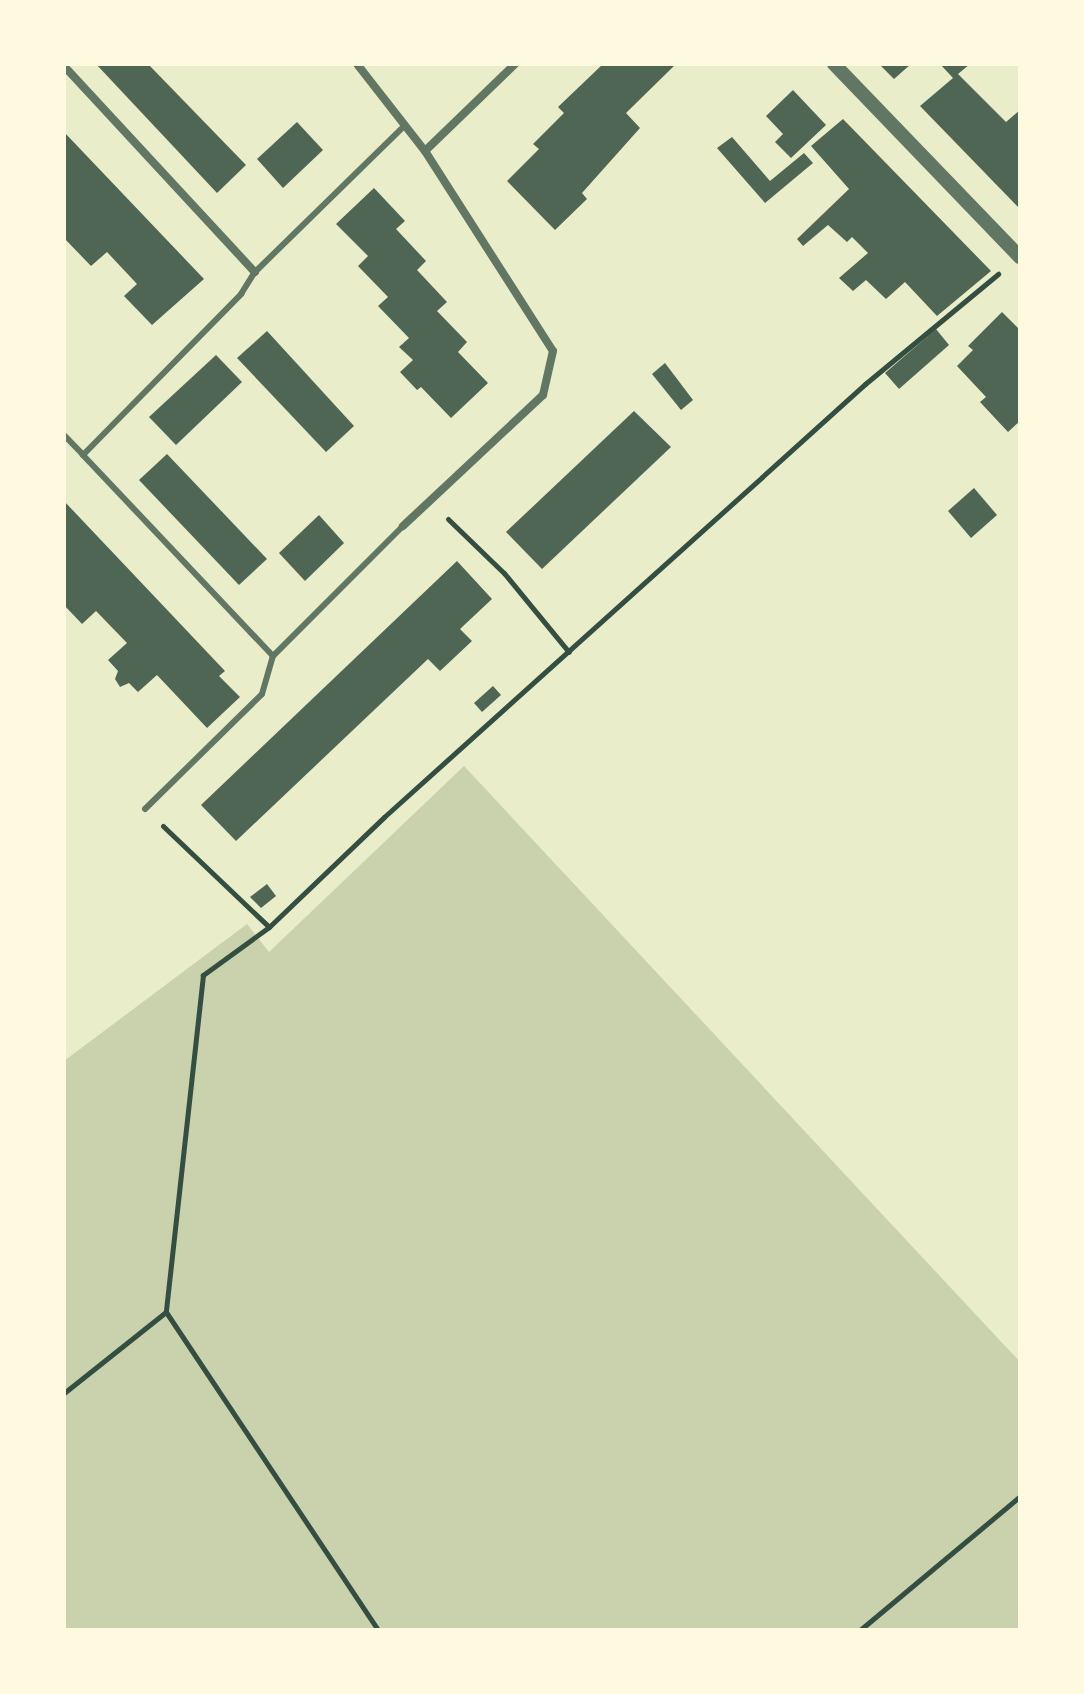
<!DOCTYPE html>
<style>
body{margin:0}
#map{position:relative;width:1084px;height:1694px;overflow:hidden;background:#e9edc9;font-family:Commissioner,sans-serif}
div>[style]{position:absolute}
.green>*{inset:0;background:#cad2ad}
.building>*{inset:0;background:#4f6655}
.path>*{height:5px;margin:-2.5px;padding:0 2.5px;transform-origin:2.5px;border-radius:2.5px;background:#344e41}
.service>*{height:6px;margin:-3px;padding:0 3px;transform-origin:3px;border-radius:3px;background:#617663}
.minor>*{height:8px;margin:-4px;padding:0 4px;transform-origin:4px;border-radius:4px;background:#617663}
.tertiary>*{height:14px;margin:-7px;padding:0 7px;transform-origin:7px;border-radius:7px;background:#617663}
span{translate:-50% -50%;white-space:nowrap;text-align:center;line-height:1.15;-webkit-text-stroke:7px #fefae0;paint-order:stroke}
.frame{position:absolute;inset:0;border:66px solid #fefae0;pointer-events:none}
</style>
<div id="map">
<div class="green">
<i style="clip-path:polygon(464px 766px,1020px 1362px,1020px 1630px,64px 1630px,64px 1061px,247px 924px,269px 952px)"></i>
</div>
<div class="building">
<i style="clip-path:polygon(96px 64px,148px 64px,246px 165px,217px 193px)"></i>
<i style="clip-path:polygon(603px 64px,676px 64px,626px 113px,640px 128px,582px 193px,587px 199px,555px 230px,507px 181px,539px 149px,533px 144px,564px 113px,558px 107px)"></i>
<i style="clip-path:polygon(879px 64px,911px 64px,894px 79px)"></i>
<i style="clip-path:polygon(940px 64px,970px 64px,958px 74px,1006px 122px,1020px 110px,1020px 209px,920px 106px,953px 78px)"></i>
<i style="clip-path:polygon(793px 90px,826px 125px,791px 158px,775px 142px,783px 134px,766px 116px)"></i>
<i style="clip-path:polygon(843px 119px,991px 271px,937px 316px,905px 282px,886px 299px,866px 280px,853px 291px,839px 278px,868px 253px,852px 237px,847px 242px,828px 225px,803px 246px,797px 239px,849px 189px,811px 146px)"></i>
<i style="clip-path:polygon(297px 122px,323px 150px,283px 188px,257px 159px)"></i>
<i style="clip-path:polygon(64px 132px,204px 279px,152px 325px,124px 296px,137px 284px,107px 252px,91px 266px,64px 238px)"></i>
<i style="clip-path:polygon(732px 137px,770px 181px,804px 153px,813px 163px,765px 203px,717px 148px)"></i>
<i style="clip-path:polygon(374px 188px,405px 221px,396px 229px,426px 261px,417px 270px,447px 302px,437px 311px,467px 342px,458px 352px,488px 383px,451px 418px,421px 387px,417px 390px,400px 372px,413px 360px,399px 347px,409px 338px,378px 306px,388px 297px,358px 266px,368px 256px,336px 224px)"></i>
<i style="clip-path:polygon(1002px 312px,1020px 330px,1020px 421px,1008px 432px,980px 402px,986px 397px,957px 366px,973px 350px,968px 346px)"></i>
<i style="clip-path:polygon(936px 329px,949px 345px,899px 389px,885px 373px)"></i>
<i style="clip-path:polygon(267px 331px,354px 426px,326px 452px,237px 358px)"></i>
<i style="clip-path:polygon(216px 355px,242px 382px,176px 445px,149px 417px)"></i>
<i style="clip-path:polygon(665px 363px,693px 400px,681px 410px,652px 374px)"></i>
<i style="clip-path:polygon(634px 411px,671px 447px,542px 569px,506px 532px)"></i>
<i style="clip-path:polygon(167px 454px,267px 559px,239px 585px,139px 480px)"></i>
<i style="clip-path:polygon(974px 488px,997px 515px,971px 538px,948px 511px)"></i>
<i style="clip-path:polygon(64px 501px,225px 671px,219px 676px,240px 697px,207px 728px,157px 675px,138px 692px,129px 683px,120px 687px,115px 679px,118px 671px,108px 660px,127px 643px,96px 611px,82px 624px,64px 605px)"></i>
<i style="clip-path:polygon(319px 515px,344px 543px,305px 581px,279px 553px)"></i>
<i style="clip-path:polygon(457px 561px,492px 599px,460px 629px,472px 641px,440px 671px,428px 659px,236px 841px,201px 805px)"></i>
<i style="clip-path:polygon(493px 686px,501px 695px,482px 712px,474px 703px)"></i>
<i style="clip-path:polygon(267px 884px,276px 896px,261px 908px,250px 897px)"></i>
</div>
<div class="path">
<i style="left:448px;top:519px;width:78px;rotate:44deg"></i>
<i style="left:504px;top:573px;width:102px;rotate:50.6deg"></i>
<i style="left:163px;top:826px;width:146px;rotate:43.6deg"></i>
<i style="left:269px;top:927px;width:159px;rotate:-43.7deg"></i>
<i style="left:384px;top:817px;width:508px;rotate:-41.97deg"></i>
<i style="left:762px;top:477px;width:139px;rotate:-42.1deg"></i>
<i style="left:865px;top:384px;width:173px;rotate:-39.6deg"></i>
<i style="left:269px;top:927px;width:82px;rotate:144deg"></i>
<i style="left:203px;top:975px;width:339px;rotate:96.3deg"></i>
<i style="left:166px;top:1312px;width:382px;rotate:56.3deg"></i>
<i style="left:64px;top:1393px;width:130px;rotate:-38.5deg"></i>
<i style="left:860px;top:1630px;width:209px;rotate:-39.9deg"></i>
</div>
<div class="service">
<i style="left:64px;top:435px;width:28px;rotate:46deg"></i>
<i style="left:403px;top:526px;width:184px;rotate:135deg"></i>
<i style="left:273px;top:656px;width:277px;rotate:-133.4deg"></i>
<i style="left:83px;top:455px;width:226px;rotate:-45.5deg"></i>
<i style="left:241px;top:294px;width:26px;rotate:-58deg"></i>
<i style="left:255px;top:272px;width:209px;rotate:-44.4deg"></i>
<i style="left:145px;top:809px;width:164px;rotate:-44.5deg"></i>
<i style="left:262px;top:694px;width:40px;rotate:-74deg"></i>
</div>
<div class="minor">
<i style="left:357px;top:64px;width:110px;rotate:52deg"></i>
<i style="left:425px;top:151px;width:237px;rotate:57.4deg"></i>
<i style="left:553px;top:351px;width:45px;rotate:102.8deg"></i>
<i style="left:543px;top:395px;width:192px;rotate:136.9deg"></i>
<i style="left:64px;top:66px;width:281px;rotate:47.2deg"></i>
<i style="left:425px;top:151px;width:125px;rotate:-44deg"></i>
</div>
<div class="tertiary">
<i style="left:834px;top:64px;width:268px;rotate:46.1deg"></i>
</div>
<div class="frame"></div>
</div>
